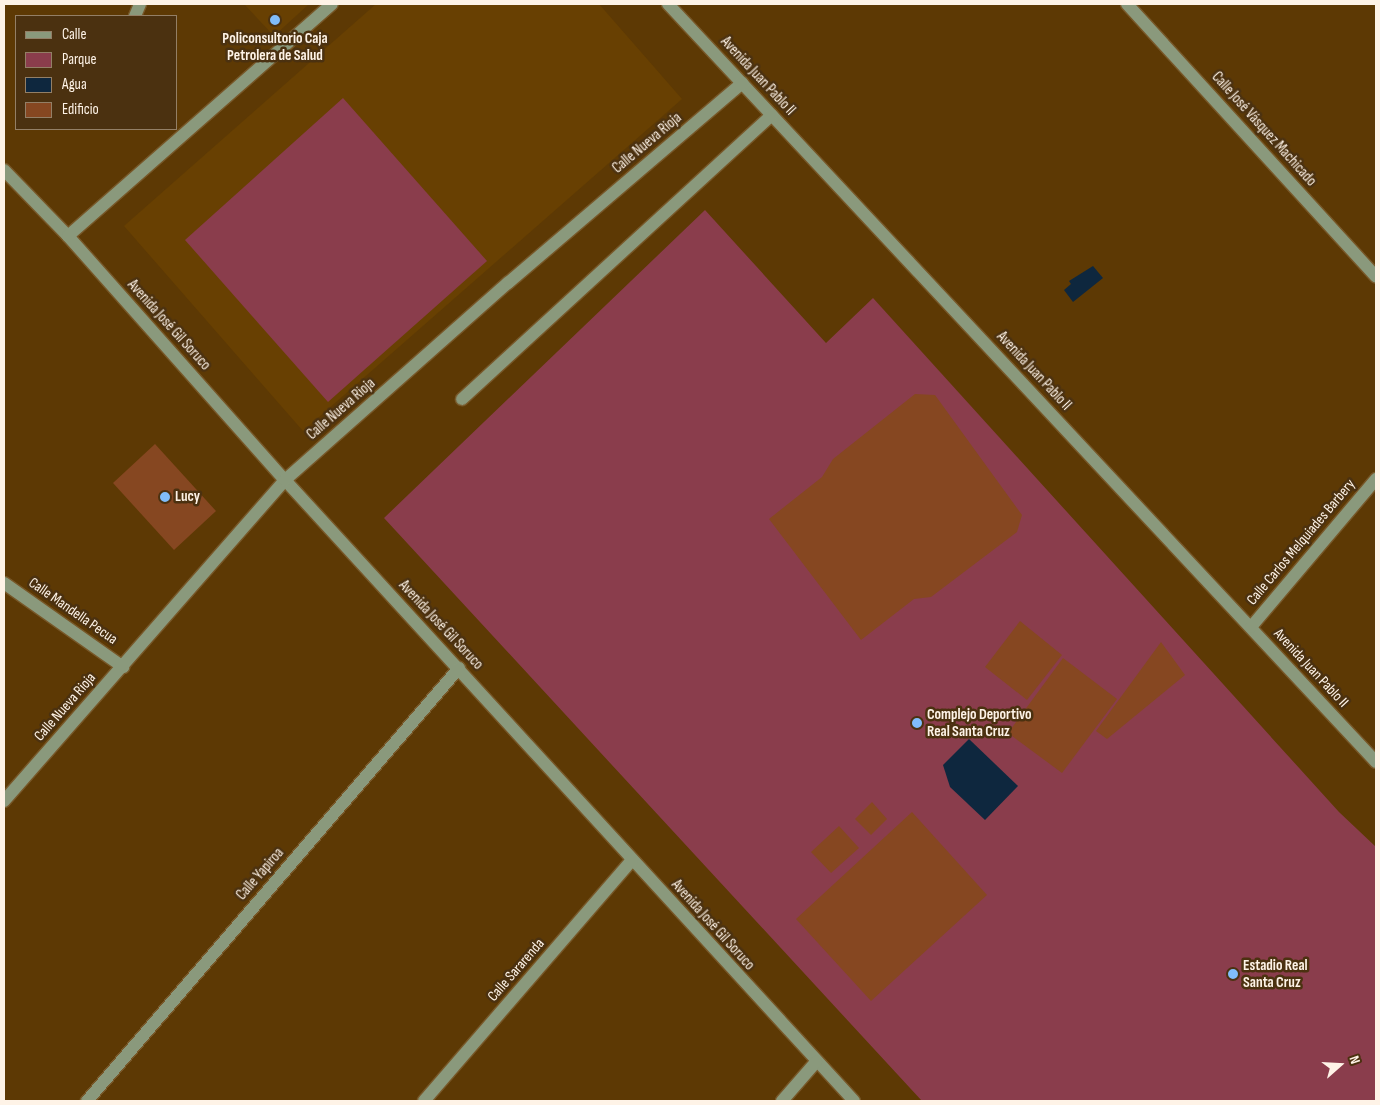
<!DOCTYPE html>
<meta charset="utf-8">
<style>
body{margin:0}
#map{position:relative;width:1380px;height:1105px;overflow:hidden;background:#5d3904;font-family:"Sofia Sans Condensed",sans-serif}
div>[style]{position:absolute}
.built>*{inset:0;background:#684002}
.green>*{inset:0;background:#8a3d4c}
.water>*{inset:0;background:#0e273e}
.building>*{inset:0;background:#864721}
.roads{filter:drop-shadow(1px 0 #775728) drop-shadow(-1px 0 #775728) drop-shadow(0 1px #775728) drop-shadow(0 -1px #775728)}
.minor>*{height:12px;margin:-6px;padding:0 6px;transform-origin:6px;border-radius:6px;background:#8a997c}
.dots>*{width:14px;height:14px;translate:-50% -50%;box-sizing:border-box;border:2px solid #4b3110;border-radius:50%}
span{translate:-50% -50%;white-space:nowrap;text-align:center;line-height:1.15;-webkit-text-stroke:5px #4b3110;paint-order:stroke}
.poi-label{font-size:15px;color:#fef3e7;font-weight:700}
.left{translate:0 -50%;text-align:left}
.street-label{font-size:15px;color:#fef3e7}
.frame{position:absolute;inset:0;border:5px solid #fef3e7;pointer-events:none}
.legend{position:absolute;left:15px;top:15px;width:162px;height:115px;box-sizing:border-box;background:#4b3110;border:1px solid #937f66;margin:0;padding:6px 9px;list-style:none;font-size:15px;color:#fef3e7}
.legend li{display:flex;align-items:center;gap:10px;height:25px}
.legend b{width:25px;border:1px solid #937f66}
.north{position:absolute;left:1315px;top:1040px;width:50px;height:50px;-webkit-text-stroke:4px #4b3110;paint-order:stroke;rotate:71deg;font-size:14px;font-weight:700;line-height:20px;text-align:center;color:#fef3e7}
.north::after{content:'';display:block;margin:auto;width:18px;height:22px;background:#fef3e7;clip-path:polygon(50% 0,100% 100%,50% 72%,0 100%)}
</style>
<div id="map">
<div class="built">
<i style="clip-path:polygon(244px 4px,309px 4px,274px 36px)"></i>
<i style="clip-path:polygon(376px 4px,599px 4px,682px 99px,303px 431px,124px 226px)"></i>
</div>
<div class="green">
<i style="clip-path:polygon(343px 98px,487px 261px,328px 402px,185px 240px)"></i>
<i style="clip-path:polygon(705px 210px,826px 343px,873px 298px,1339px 812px,1376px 847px,1376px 1101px,922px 1101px,384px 518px)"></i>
</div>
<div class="water">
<i style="clip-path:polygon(1093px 266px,1103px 278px,1073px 302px,1064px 290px,1071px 284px,1069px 281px)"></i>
<i style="clip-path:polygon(969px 739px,1018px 786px,985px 820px,950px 787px,943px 765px)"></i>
</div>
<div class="building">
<i style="clip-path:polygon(915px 394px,935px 395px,1022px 515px,1017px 532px,931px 597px,914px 599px,861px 640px,769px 519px,822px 477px,833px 459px)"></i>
<i style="clip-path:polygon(155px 444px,216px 511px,174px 550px,113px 483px)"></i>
<i style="clip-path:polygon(1020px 621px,1062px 655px,1027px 700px,985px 667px)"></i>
<i style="clip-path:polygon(1161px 642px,1185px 675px,1107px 739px,1096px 731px)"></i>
<i style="clip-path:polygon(1063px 658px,1117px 699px,1062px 773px,1008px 733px)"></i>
<i style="clip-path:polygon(872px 802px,887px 819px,871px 835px,855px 819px)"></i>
<i style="clip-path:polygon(912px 812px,987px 895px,871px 1001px,796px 919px)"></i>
<i style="clip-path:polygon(839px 826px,859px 848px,831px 873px,811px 852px)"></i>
</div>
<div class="roads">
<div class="minor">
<i style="left:668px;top:4px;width:1037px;rotate:46.95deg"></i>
<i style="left:1127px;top:4px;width:369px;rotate:47.6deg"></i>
<i style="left:135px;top:16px;width:13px;rotate:-67deg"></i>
<i style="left:4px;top:170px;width:92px;rotate:45.9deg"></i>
<i style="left:68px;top:236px;width:327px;rotate:48.4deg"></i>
<i style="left:285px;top:480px;width:842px;rotate:47.5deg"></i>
<i style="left:68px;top:236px;width:351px;rotate:-41.3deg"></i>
<i style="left:462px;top:399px;width:420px;rotate:-42.5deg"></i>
<i style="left:4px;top:583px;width:146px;rotate:35.2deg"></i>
<i style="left:1251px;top:627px;width:194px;rotate:-49.8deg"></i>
<i style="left:4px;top:801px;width:427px;rotate:-48.8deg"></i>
<i style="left:285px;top:480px;width:298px;rotate:-41.5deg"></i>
<i style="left:508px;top:283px;width:308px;rotate:-40.5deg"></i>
<i style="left:87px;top:1101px;width:571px;rotate:-49.33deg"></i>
<i style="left:424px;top:1101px;width:318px;rotate:-49.2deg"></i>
<i style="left:782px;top:1101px;width:52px;rotate:-48.9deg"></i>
</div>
</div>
<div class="dots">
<i style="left:275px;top:20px;background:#80bdfa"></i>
<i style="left:165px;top:497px;background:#80bdfa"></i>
<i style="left:917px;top:723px;background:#80bdfa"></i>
<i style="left:1233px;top:974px;background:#80bdfa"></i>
</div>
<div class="poi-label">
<span style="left:275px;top:47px">Policonsultorio Caja<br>Petrolera de Salud</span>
<span class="left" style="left:175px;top:497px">Lucy</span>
<span class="left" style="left:927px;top:723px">Complejo Deportivo<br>Real Santa Cruz</span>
<span class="left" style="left:1243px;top:974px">Estadio Real<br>Santa Cruz</span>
</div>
<div class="street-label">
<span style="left:758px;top:76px;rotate:47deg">Avenida Juan Pablo II</span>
<span style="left:1264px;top:129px;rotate:48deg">Calle José Vásquez Machicado</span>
<span style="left:647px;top:143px;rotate:-40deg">Calle Nueva Rioja</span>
<span style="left:169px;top:325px;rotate:48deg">Avenida José Gil Soruco</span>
<span style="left:1034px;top:371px;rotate:47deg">Avenida Juan Pablo II</span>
<span style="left:341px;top:409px;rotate:-41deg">Calle Nueva Rioja</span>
<span style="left:1301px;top:542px;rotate:-50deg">Calle Carlos Melquiades Barbery</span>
<span style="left:73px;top:611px;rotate:35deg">Calle Mandella Pecua</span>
<span style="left:441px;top:625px;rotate:47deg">Avenida José Gil Soruco</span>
<span style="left:1311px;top:668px;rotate:47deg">Avenida Juan Pablo II</span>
<span style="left:65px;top:707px;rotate:-49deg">Calle Nueva Rioja</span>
<span style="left:260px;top:874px;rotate:-49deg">Calle Yapiroa</span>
<span style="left:713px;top:925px;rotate:48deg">Avenida José Gil Soruco</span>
<span style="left:516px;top:970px;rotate:-49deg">Calle Sararenda</span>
</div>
<div class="frame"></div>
<ul class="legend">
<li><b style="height:6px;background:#8a997c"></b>Calle</li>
<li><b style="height:14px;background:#8a3d4c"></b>Parque</li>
<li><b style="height:14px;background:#0e273e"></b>Agua</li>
<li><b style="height:14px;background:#864721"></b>Edificio</li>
</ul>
<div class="north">N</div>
</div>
